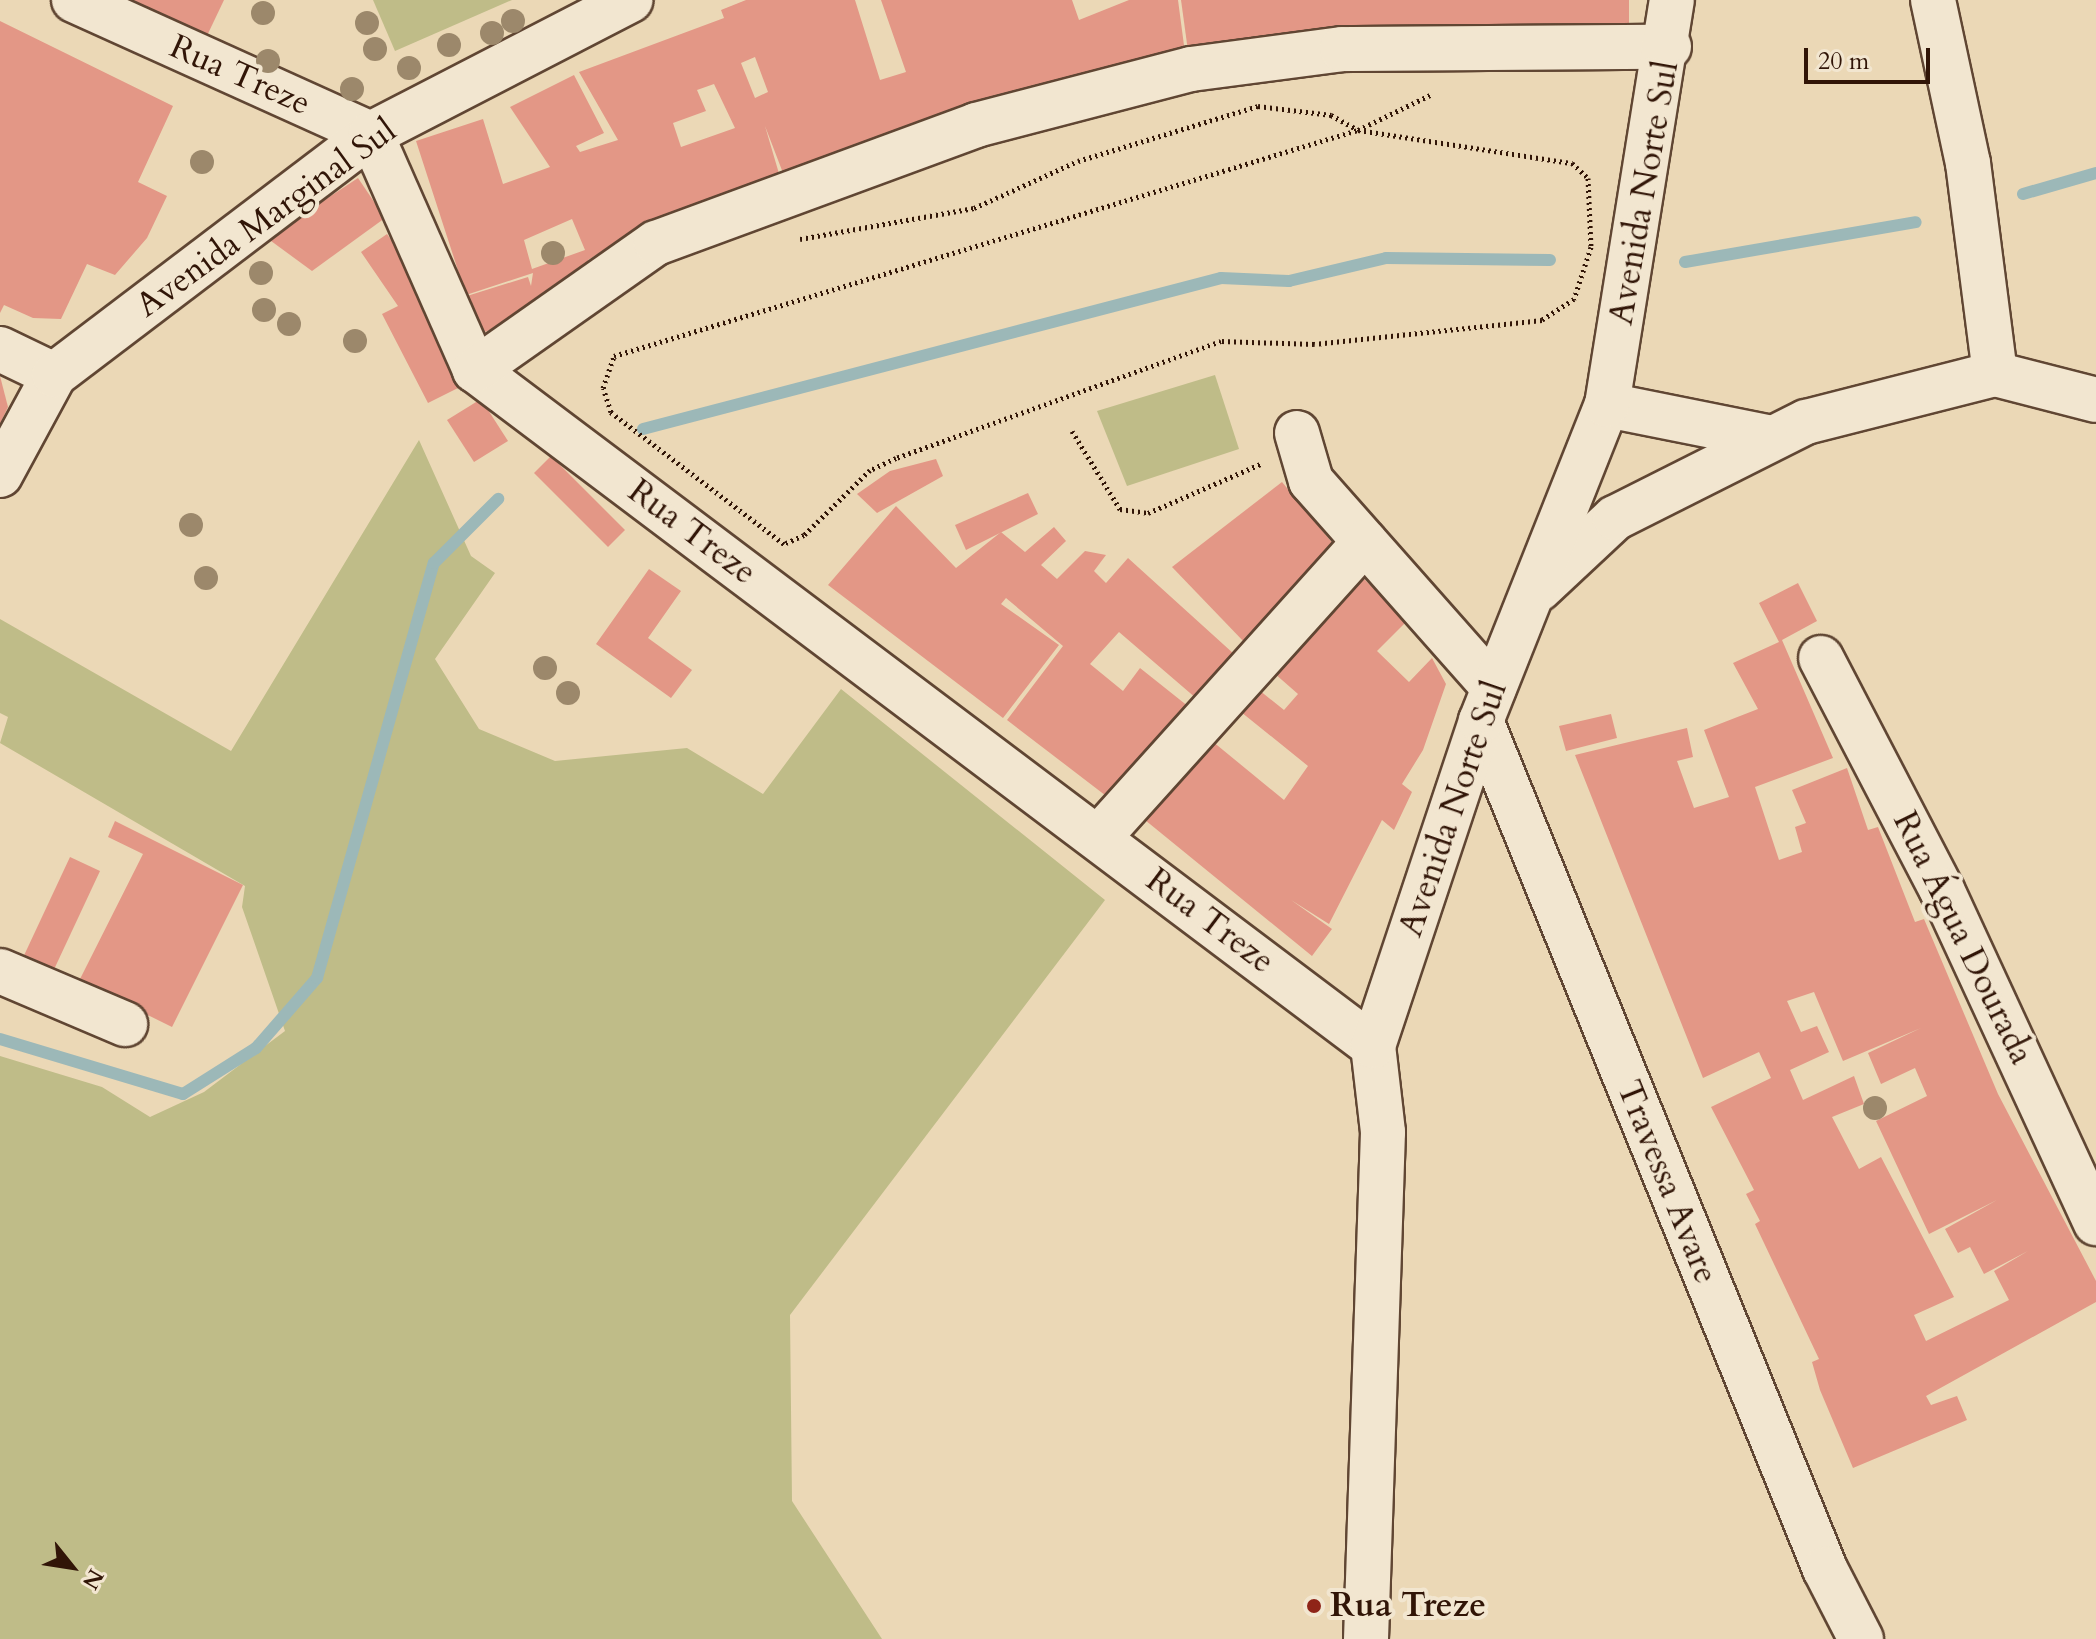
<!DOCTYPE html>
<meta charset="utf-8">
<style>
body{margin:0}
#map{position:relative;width:2096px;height:1639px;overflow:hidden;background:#ebd8b6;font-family:Cardo,serif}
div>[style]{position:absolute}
.green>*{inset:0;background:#bfbc88}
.stream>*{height:12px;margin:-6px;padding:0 6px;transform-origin:6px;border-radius:6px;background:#9cb8b8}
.building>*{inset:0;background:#e39786}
.path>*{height:5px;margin-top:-2.5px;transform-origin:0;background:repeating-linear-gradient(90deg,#311507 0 2px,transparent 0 6px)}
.roads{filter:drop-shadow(2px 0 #604633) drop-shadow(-2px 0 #604633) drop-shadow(0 2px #604633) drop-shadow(0 -2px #604633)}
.minor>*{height:44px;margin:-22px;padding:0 22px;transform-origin:22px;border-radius:22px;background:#f2e6d0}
.trees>*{width:24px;height:24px;margin:-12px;border-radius:50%;background:#9c886b}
.dots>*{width:22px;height:22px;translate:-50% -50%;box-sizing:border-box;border:4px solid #f2e6d0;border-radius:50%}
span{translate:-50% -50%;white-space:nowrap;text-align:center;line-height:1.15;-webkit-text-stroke:8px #f2e6d0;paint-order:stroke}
.street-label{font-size:34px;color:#311507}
.poi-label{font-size:34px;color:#311507;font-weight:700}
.left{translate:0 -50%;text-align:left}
.north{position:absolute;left:32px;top:1527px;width:80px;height:80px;-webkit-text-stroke:6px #f2e6d0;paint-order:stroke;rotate:120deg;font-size:22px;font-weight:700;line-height:32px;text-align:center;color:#311507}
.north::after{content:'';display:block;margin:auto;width:28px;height:36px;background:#311507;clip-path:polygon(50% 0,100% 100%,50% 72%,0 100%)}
.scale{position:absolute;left:1804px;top:48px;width:126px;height:36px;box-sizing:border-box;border:4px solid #311507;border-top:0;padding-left:10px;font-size:24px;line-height:28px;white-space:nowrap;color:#311507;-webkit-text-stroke:6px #f2e6d0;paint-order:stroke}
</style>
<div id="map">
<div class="green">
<i style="clip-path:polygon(373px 0,512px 0,395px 51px)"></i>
<i style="clip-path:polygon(1215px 375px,1239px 449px,1127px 486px,1097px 411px)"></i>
<i style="clip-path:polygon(419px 440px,471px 556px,495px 573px,435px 659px,479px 729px,555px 761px,687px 748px,763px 794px,841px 689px,1105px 900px,790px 1315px,792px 1501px,882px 1639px,0 1639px,0 1056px,102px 1087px,150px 1117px,204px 1092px,285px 1031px,242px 907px,245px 886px,0 743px,8px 717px,0 713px,0 619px,231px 751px)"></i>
</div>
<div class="stream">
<i style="left:2023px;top:194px;width:76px;rotate:-16deg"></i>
<i style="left:1685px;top:262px;width:234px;rotate:-9.8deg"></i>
<i style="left:643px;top:429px;width:597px;rotate:-14.64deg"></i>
<i style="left:1221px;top:278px;width:68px;rotate:2.5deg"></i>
<i style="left:1289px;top:281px;width:100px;rotate:-13.3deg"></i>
<i style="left:1386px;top:258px;width:164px;rotate:0.7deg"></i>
<i style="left:0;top:1039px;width:191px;rotate:16.7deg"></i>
<i style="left:183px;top:1094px;width:86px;rotate:-32.2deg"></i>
<i style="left:256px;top:1048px;width:93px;rotate:-48.9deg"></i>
<i style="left:317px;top:978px;width:431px;rotate:-74.3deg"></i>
<i style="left:434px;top:563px;width:91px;rotate:-45deg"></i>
</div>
<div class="building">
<i style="clip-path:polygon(114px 0,224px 0,204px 42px)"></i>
<i style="clip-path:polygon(evenodd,746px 0,855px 0,880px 80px,906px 72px,881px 0,1072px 0,1079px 20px,1129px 0,1178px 0,1185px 53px,783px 173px,765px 126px,780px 177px,610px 246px,588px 260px,594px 279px,544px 313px,478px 334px,467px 296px,528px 277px,531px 286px,533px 273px,466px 295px,416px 141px,483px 119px,503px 184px,550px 167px,510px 107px,574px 75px,604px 133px,576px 146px,580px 152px,618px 140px,579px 72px,724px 18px,721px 10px,746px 0,755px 57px,768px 92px,755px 98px,741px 63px,755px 57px,746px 0,714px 84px,735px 128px,681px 147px,673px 123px,706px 111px,697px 90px,714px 84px,746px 0,572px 219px,585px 250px,532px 269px,524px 240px,572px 219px)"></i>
<i style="clip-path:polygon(1181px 0,1629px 0,1629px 25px,1188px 51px)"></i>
<i style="clip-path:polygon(0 21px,173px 106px,138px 182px,167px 196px,147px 238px,115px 275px,87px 264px,61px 319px,33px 318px,4px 305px,0 313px)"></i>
<i style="clip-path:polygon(358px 178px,385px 218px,312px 271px,267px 238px)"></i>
<i style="clip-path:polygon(387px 234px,425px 289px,466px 384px,428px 403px,382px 314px,398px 306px,361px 252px)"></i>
<i style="clip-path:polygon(0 376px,8px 407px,0 424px)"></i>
<i style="clip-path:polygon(481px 399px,508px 441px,474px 462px,447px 420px)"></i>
<i style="clip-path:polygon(551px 456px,625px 530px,608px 547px,534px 473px)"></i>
<i style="clip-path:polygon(936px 459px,943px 476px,877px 513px,857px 494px,890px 471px)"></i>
<i style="clip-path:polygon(1282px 482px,1339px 551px,1246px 644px,1172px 567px)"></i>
<i style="clip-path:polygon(1028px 493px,1038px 514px,966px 550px,955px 525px)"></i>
<i style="clip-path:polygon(896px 506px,956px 568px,1001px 532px,1025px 552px,1054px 527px,1066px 541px,1041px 565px,1057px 579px,1085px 551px,1106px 555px,1094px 571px,1106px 583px,1128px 558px,1234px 654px,1216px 673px,1229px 684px,1197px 699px,1119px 632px,1090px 664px,1123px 691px,1140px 668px,1189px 707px,1114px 802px,1007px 720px,1063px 646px,1006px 598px,1001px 604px,1059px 645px,1003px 718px,828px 585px)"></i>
<i style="clip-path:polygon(649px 569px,681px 591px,648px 638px,692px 670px,671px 698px,596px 644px)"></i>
<i style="clip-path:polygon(1361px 576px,1407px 621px,1377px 651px,1409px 682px,1432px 658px,1446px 684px,1423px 750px,1402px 784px,1412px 792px,1394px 830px,1382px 820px,1329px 924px,1291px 900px,1332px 929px,1312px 956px,1145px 820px,1212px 741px,1284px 800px,1308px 766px,1241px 712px,1259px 690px,1284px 710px,1298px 694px,1274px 673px)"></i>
<i style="clip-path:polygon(evenodd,1798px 583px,1817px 621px,1782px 640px,1833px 758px,1755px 787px,1779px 860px,1802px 852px,1795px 827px,1806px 823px,1792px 790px,1847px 768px,1868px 830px,1878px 827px,1915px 922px,1924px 919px,1998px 1094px,2096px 1281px,2096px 1302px,1926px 1396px,1931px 1405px,1957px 1396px,1967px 1420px,1853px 1468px,1820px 1390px,1812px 1362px,1819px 1359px,1755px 1224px,1760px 1221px,1746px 1194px,1754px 1190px,1711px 1107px,1771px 1078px,1759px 1052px,1703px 1078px,1575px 755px,1687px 728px,1693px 757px,1677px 761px,1694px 808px,1729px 797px,1704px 730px,1758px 709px,1733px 663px,1779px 642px,1759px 603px,1798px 583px,1814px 992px,1843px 1061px,1921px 1028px,1868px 1053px,1881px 1084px,1915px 1068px,1927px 1096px,1876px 1121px,1929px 1234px,1997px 1200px,1945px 1229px,1958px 1253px,1970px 1247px,1984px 1274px,2028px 1251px,1994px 1271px,2009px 1300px,1926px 1341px,1914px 1315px,1954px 1297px,1881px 1157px,1859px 1169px,1832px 1117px,1864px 1104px,1854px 1076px,1803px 1100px,1790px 1070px,1829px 1052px,1817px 1026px,1801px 1032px,1787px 1001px,1814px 992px)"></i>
<i style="clip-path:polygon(1611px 714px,1617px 738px,1566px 751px,1559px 726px)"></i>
<i style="clip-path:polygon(115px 821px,243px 885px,172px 1027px,79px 981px,143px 854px,108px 837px)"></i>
<i style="clip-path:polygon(70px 857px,100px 871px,50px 978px,20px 964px)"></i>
</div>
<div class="path">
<i style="left:1358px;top:130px;width:217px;rotate:8.8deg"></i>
<i style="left:1572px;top:163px;width:22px;rotate:43deg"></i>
<i style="left:1588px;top:178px;width:69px;rotate:87.5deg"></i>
<i style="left:1591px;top:247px;width:55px;rotate:108.1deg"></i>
<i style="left:1574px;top:299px;width:38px;rotate:147deg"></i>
<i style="left:1542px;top:320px;width:229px;rotate:174deg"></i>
<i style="left:1314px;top:344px;width:93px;rotate:-178.2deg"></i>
<i style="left:1221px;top:341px;width:345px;rotate:160.2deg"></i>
<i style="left:896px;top:458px;width:29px;rotate:155deg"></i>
<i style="left:870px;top:470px;width:93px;rotate:135.4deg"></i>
<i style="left:804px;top:535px;width:22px;rotate:156deg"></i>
<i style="left:784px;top:544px;width:218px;rotate:-142.7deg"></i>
<i style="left:611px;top:412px;width:25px;rotate:-108deg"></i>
<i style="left:603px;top:388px;width:34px;rotate:-71deg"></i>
<i style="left:614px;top:356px;width:778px;rotate:-16.9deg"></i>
<i style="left:800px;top:239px;width:177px;rotate:-10.1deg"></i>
<i style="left:974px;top:208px;width:114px;rotate:-24.3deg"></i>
<i style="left:1078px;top:161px;width:188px;rotate:-17deg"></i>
<i style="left:1258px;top:106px;width:74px;rotate:7deg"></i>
<i style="left:1331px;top:115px;width:31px;rotate:29deg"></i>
<i style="left:1358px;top:130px;width:82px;rotate:-25.9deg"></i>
<i style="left:1072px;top:431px;width:92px;rotate:58.4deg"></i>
<i style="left:1120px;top:509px;width:28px;rotate:8deg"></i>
<i style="left:1148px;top:513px;width:125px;rotate:-23.5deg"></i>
</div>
<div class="roads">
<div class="minor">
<i style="left:74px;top:0;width:326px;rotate:24.3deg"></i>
<i style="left:371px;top:134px;width:258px;rotate:66.2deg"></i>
<i style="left:475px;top:370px;width:1124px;rotate:36.97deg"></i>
<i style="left:1933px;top:0;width:167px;rotate:77.9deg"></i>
<i style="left:1968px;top:163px;width:213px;rotate:82.7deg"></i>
<i style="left:0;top:349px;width:60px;rotate:25.7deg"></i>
<i style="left:475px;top:370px;width:221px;rotate:-35.1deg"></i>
<i style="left:656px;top:243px;width:341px;rotate:-20.2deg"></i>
<i style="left:976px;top:125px;width:222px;rotate:-14.6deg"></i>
<i style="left:1191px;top:69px;width:152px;rotate:-7.5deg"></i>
<i style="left:1342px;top:49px;width:327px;rotate:-0.4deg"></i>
<i style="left:1607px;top:405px;width:163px;rotate:11.3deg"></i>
<i style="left:1297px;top:433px;width:50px;rotate:73.7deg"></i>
<i style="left:1311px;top:481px;width:276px;rotate:48.5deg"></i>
<i style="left:0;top:475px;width:114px;rotate:-61.6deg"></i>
<i style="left:54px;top:375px;width:398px;rotate:-37.2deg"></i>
<i style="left:371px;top:134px;width:292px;rotate:-27.3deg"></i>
<i style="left:1539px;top:589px;width:104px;rotate:-43.1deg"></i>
<i style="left:1615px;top:518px;width:214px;rotate:-26.7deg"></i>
<i style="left:1806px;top:422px;width:195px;rotate:-14.3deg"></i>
<i style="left:1995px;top:374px;width:104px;rotate:14.4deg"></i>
<i style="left:1821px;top:658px;width:262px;rotate:62.5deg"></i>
<i style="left:1942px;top:890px;width:367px;rotate:65.2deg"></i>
<i style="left:1481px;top:721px;width:915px;rotate:67.92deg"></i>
<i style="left:1825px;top:1569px;width:79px;rotate:62.8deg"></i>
<i style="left:1099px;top:837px;width:397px;rotate:-48deg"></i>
<i style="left:0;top:971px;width:136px;rotate:23deg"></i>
<i style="left:1366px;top:1639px;width:507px;rotate:-88.08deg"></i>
<i style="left:1383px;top:1132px;width:87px;rotate:-96.6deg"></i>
<i style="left:1373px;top:1046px;width:342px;rotate:-71.6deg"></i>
<i style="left:1481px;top:721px;width:340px;rotate:-68.3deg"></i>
<i style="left:1607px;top:405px;width:410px;rotate:-80.9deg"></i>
</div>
</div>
<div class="trees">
<i style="left:263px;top:13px"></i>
<i style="left:513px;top:21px"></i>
<i style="left:367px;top:23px"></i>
<i style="left:492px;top:33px"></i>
<i style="left:449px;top:45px"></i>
<i style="left:375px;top:49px"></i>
<i style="left:268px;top:61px"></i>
<i style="left:409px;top:68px"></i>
<i style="left:352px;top:89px"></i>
<i style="left:202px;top:162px"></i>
<i style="left:553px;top:253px"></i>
<i style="left:261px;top:273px"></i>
<i style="left:264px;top:310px"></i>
<i style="left:289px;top:324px"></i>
<i style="left:355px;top:341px"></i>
<i style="left:191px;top:525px"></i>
<i style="left:206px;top:578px"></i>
<i style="left:545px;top:668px"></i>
<i style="left:568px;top:693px"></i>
<i style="left:1875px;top:1108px"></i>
</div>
<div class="dots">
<i style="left:1314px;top:1606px;background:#8f2418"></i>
</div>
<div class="street-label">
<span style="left:240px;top:75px;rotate:24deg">Rua Treze</span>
<span style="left:1644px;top:193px;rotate:-80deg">Avenida Norte Sul</span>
<span style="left:266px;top:218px;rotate:-36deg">Avenida Marginal Sul</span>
<span style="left:692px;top:532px;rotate:37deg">Rua Treze</span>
<span style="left:1453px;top:809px;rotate:-71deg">Avenida Norte Sul</span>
<span style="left:1210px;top:921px;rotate:37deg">Rua Treze</span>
<span style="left:1963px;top:938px;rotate:64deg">Rua Água Dourada</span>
<span style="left:1667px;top:1182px;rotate:68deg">Travessa Avare</span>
</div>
<div class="poi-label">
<span class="left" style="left:1330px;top:1606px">Rua Treze</span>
</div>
<div class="north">N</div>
<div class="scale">20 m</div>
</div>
